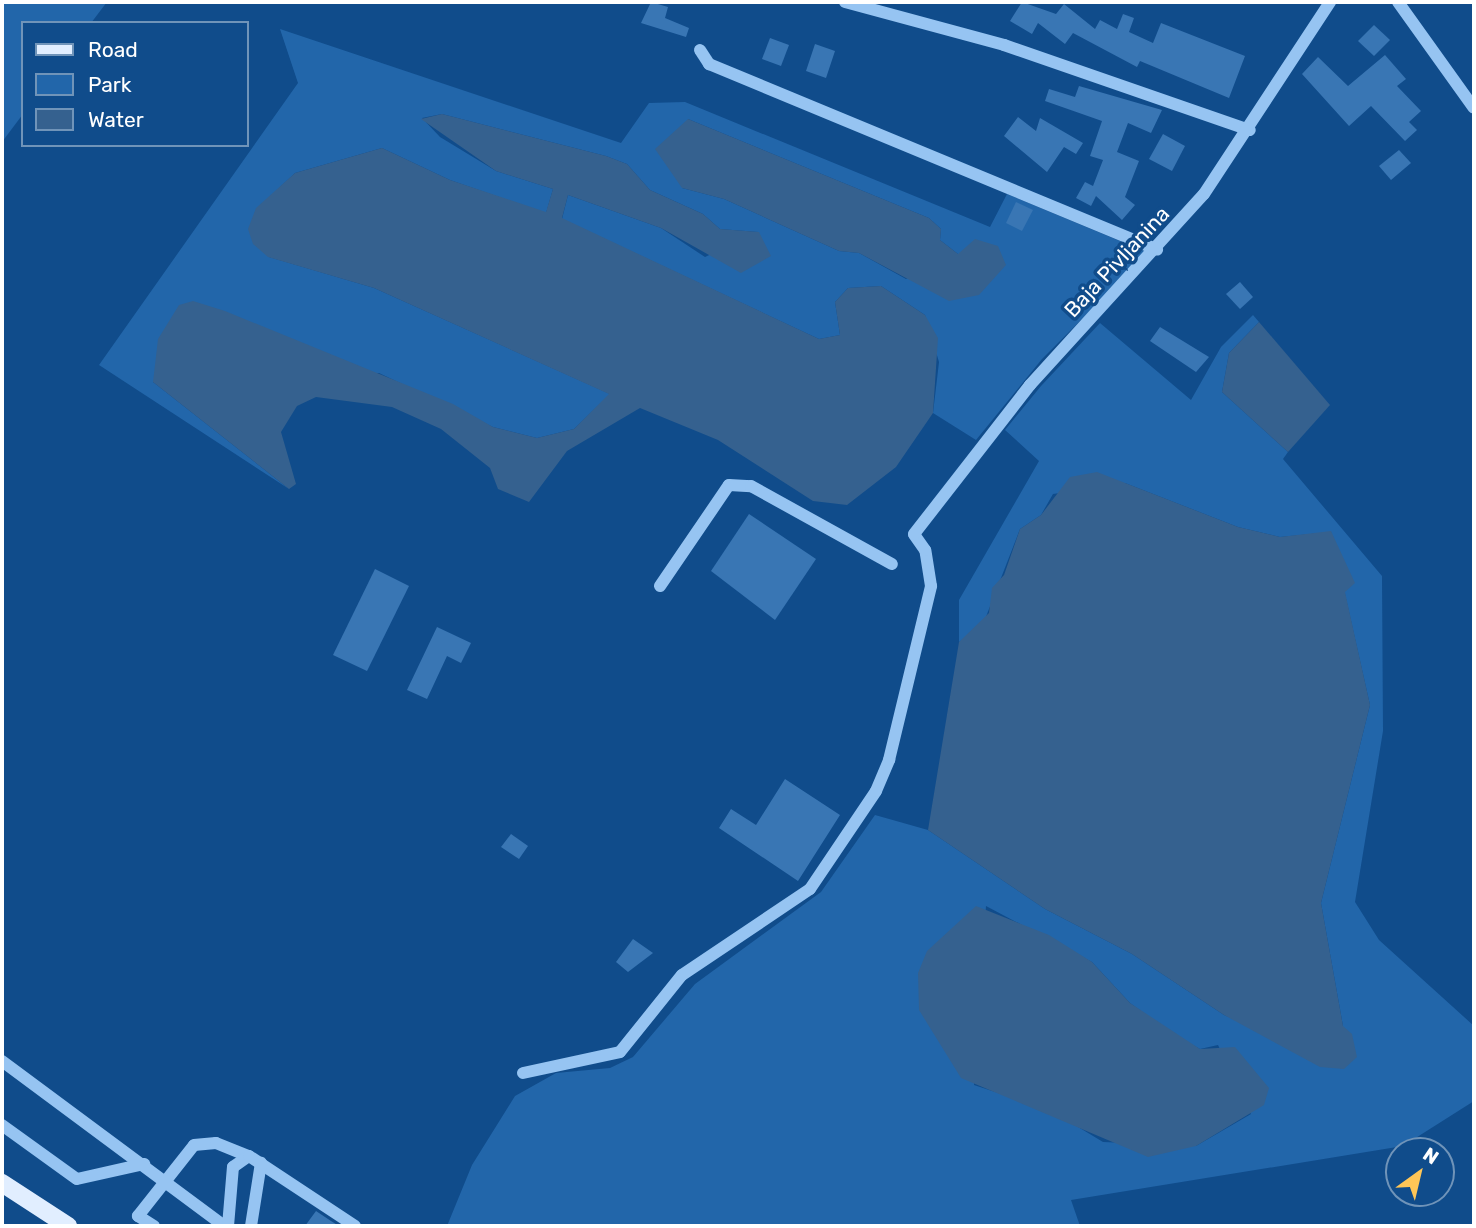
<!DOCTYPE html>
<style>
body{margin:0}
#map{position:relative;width:1476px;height:1228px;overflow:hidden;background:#104c8b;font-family:Rubik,sans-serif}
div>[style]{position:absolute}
.green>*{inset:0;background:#26a}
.water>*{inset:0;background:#35618f}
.building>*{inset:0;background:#3976b4}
.minor>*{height:12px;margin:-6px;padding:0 6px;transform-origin:6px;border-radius:6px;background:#96c4f2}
.major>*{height:18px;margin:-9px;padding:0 9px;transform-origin:9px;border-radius:9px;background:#e1eeff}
span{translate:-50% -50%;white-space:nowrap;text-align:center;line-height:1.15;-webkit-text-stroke:7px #104c8b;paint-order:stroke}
.street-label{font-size:21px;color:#fff}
.frame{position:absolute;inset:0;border:4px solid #fff;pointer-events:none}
.legend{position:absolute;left:21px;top:21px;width:228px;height:126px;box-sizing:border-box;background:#104c8b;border:2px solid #7094b9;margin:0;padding:9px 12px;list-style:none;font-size:21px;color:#fff}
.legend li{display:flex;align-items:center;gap:14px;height:35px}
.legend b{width:35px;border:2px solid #7094b9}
.north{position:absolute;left:1385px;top:1137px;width:70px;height:70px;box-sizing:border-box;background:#104c8b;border:2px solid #7094b9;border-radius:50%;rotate:34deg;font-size:19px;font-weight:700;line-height:28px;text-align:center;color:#fff}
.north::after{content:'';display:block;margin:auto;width:24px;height:32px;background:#ffc657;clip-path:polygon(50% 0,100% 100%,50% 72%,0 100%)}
</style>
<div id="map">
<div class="green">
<i style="clip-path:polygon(2px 2px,107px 2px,91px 23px,23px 23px,23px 114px,2px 142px)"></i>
<i style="clip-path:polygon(evenodd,280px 29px,621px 143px,649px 103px,685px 102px,990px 227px,1007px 194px,1144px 251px,1144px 257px,1042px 359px,976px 440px,933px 413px,939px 362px,925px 315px,881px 286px,848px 288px,835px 302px,840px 335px,819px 339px,562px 219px,568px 195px,661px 228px,705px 257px,758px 232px,720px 229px,703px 214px,650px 190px,627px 164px,606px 156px,442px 114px,422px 118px,440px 137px,496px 171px,553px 189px,546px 213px,450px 180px,382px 148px,295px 173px,278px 189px,269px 257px,374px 288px,610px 394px,574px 429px,537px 438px,493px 427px,379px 373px,153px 382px,289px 489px,99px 365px,298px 83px,280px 29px,688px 119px,929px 218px,941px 229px,940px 240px,958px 254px,906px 279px,859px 253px,839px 251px,724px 199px,682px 188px,688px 119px)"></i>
<i style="clip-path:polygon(evenodd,1253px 315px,1259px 322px,1229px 353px,1222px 392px,1288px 452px,1283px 459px,1382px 576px,1383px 731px,1355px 902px,1379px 940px,1474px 1026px,1474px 1101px,1403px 1146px,1071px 1200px,1080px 1226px,447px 1226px,472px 1165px,515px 1096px,556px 1073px,610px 1068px,633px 1057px,695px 984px,821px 892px,875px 815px,928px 830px,1045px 909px,1132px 954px,1224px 1015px,1270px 1035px,1343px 1026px,1321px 903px,1370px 705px,1331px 532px,1280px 537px,1238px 527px,1125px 483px,1053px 494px,1041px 515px,1020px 529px,982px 627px,959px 642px,959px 600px,1039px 461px,1005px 430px,1041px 386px,1100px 323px,1191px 400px,1221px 347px,1253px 315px,986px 906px,1092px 962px,1130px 1003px,1173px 1034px,1200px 1049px,1218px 1045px,1251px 1114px,1196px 1146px,1103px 1142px,1050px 1110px,974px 1085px,986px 906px)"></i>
</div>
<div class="water">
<i style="clip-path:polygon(442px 114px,606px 156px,627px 164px,650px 190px,703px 214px,720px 229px,759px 232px,771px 256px,741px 273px,661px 228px,568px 195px,562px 218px,819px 339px,840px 335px,835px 302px,848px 288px,881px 286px,925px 315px,938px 338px,933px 413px,896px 467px,847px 505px,813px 501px,718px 440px,640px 408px,567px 451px,529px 502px,498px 489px,490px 468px,441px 429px,392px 407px,316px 397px,297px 406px,281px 432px,296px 484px,289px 489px,153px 382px,158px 339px,179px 305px,193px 301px,225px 311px,453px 404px,493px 427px,537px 438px,574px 429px,609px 394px,374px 288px,268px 257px,253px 244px,248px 229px,256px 208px,295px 173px,382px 148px,450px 180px,546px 212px,553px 189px,496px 171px,421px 119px)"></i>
<i style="clip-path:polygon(688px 119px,929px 218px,941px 229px,940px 240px,958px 254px,975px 239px,998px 246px,1006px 265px,979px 295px,949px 301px,859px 253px,839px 251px,724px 199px,682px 188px,655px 149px)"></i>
<i style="clip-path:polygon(1259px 322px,1330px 405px,1288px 452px,1222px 392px,1229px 353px)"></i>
<i style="clip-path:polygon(1097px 472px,1238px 527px,1280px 537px,1331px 531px,1355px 583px,1345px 592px,1370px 705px,1321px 903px,1343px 1026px,1352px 1034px,1357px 1057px,1344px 1069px,1320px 1067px,1224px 1015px,1132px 954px,1045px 909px,928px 830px,959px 642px,989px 613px,992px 588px,1004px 575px,1020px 529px,1041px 515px,1070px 477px)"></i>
<i style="clip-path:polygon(976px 906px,1049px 935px,1092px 962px,1130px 1003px,1200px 1049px,1235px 1047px,1269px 1088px,1264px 1105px,1196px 1146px,1148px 1157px,961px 1078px,919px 1010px,918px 973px,927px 951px)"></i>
</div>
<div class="building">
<i style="clip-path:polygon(651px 2px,668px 7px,665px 18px,689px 28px,686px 37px,641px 23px)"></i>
<i style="clip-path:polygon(1022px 2px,1056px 14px,1064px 4px,1095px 29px,1100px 20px,1117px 29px,1123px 14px,1134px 18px,1129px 32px,1153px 43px,1161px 23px,1245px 56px,1229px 98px,1140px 61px,1137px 67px,1073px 33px,1065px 44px,1038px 23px,1032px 34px,1010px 21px)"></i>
<i style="clip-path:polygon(1374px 25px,1390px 40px,1374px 56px,1358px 41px)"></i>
<i style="clip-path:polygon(770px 38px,789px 45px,781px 66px,762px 59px)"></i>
<i style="clip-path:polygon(815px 44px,835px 51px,826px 78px,806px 71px)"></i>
<i style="clip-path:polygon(1385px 55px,1406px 79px,1397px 86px,1421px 111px,1409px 122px,1417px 130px,1405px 141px,1371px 106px,1349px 126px,1302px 74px,1318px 57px,1348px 86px)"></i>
<i style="clip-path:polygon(1079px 86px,1162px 110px,1151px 133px,1128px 123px,1117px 152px,1139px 161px,1125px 197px,1135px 205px,1122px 220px,1096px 196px,1091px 206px,1076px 198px,1085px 182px,1093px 186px,1103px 160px,1090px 156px,1102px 121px,1045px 101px,1049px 89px,1075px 97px)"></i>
<i style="clip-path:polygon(1018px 117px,1036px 131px,1040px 118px,1083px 143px,1076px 154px,1064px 147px,1047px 172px,1004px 136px)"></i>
<i style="clip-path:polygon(1163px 134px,1185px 146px,1172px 171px,1149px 159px)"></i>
<i style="clip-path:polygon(1399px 150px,1411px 163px,1391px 180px,1379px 166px)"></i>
<i style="clip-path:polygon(1016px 202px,1033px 210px,1022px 231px,1006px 223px)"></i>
<i style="clip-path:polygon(1240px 282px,1253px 297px,1240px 309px,1226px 294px)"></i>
<i style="clip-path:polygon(1160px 327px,1209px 357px,1196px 372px,1150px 341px)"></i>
<i style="clip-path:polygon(749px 514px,816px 559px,775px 620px,711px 571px)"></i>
<i style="clip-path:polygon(375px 569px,409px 586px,367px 671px,333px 655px)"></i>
<i style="clip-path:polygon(437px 627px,471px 643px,461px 663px,447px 656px,427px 699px,407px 690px)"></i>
<i style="clip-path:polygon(785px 779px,840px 815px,798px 881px,719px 828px,731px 809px,756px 825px)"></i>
<i style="clip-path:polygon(511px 834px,528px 846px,519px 859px,501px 847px)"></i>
<i style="clip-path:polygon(633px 939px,653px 953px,628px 972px,616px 962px)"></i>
<i style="clip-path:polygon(316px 1211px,331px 1221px,339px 1226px,305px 1226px)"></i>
</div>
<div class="minor">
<i style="left:845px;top:2px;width:165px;rotate:15.1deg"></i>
<i style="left:1004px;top:45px;width:260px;rotate:19.1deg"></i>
<i style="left:1398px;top:2px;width:130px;rotate:54.4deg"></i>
<i style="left:700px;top:50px;width:17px;rotate:57deg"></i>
<i style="left:709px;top:64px;width:485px;rotate:22.5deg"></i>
<i style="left:660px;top:586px;width:122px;rotate:-55.7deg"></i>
<i style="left:729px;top:485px;width:22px;rotate:3deg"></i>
<i style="left:751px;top:486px;width:161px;rotate:29deg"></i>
<i style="left:2px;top:1061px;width:277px;rotate:36.6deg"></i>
<i style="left:523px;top:1073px;width:99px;rotate:-12.2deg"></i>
<i style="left:620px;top:1052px;width:99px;rotate:-51.2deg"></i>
<i style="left:682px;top:975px;width:154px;rotate:-33.9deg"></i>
<i style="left:810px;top:889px;width:118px;rotate:-56deg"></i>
<i style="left:876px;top:791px;width:34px;rotate:-67deg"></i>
<i style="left:889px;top:760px;width:179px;rotate:-76.4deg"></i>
<i style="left:931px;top:586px;width:36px;rotate:-99deg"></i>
<i style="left:925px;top:550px;width:19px;rotate:-125deg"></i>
<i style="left:914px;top:534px;width:189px;rotate:-52.1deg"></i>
<i style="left:1030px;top:385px;width:258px;rotate:-47.7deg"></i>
<i style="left:1204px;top:194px;width:230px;rotate:-56.7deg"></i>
<i style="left:2px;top:1125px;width:92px;rotate:35.8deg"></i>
<i style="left:77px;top:1179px;width:69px;rotate:-12.6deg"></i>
<i style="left:154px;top:1226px;width:19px;rotate:-148deg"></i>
<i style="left:138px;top:1216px;width:90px;rotate:-51.7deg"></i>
<i style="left:194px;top:1145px;width:22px;rotate:-5deg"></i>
<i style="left:216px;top:1143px;width:35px;rotate:22deg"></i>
<i style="left:228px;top:1226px;width:59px;rotate:-85.2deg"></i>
<i style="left:233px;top:1167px;width:19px;rotate:-35deg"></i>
<i style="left:249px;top:1156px;width:127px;rotate:33.4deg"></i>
<i style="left:251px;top:1226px;width:64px;rotate:-81deg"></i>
</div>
<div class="major">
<i style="left:2px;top:1183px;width:79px;rotate:33.1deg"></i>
</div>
<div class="street-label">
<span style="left:1117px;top:262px;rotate:-47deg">Baja Pivljanina</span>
</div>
<div class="frame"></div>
<ul class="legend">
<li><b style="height:9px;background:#e1eeff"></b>Road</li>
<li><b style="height:19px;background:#26a"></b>Park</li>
<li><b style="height:19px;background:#35618f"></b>Water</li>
</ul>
<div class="north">N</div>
</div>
